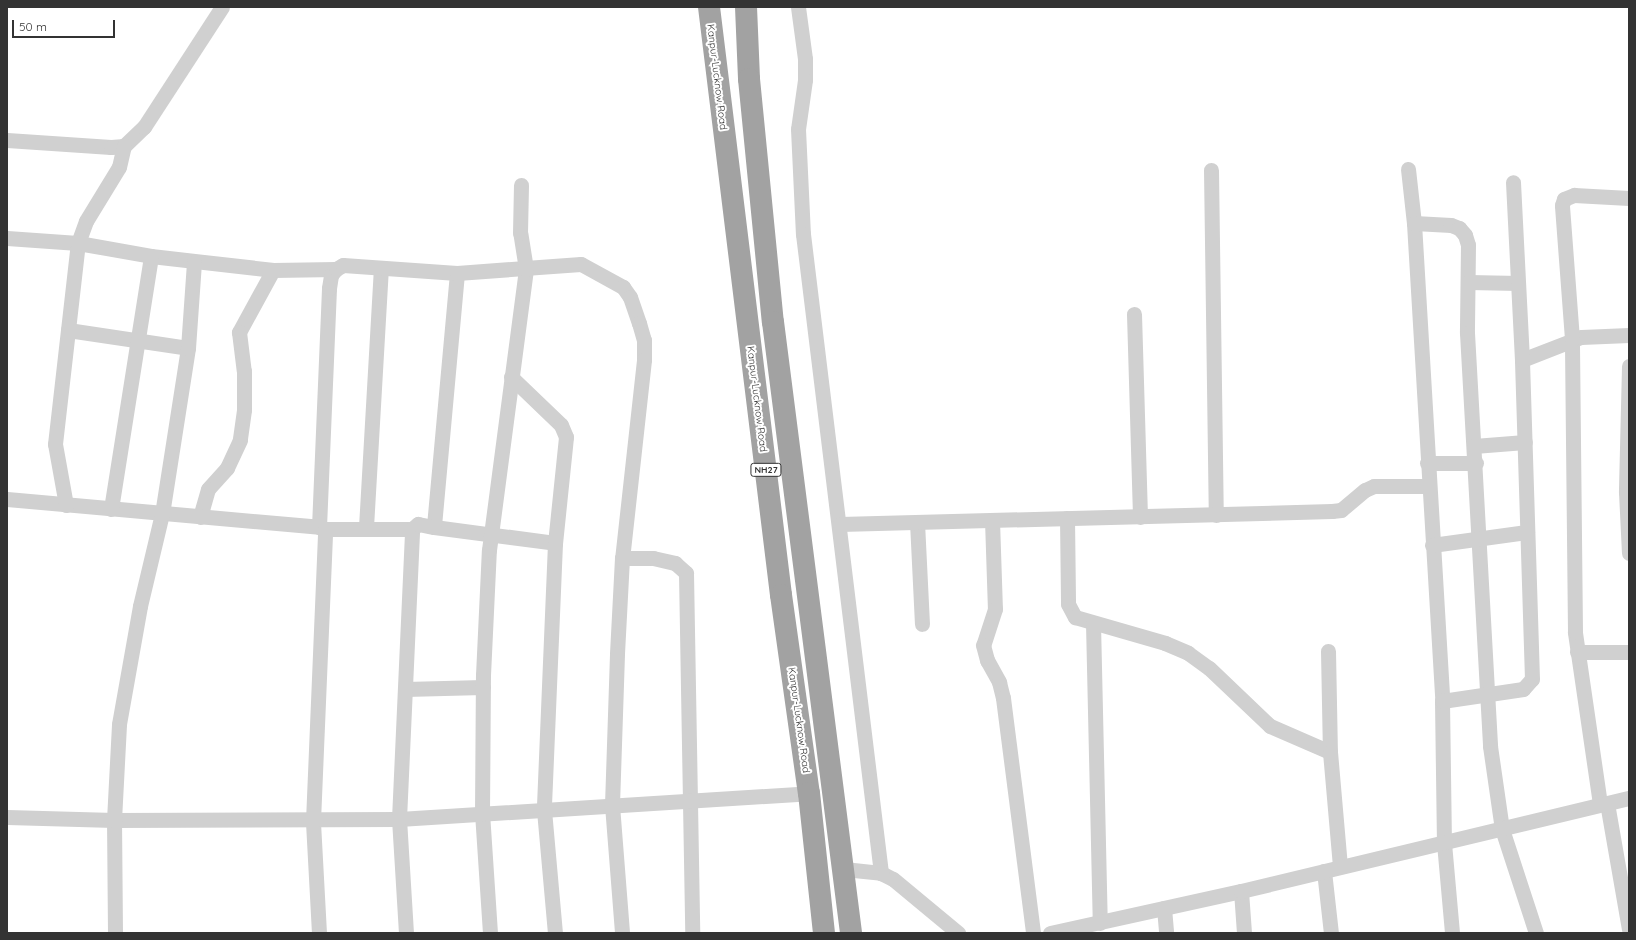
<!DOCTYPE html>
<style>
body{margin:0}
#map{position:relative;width:1636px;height:940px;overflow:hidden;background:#fff;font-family:Quicksand,sans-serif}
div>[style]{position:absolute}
.minor>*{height:15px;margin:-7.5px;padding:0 7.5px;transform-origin:7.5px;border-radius:7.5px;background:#d0d0d0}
.trunk>*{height:22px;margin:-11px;padding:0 11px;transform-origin:11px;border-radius:11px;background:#a2a2a2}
span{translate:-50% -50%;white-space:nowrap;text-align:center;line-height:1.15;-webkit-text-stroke:4px #fff;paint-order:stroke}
.shield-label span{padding:1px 3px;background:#fff;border:1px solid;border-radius:3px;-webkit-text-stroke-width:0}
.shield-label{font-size:9px;color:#333;font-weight:700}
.street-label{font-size:10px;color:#333}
.frame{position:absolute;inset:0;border:8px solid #333;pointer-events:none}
.scale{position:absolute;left:12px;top:20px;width:103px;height:18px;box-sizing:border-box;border:2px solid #333;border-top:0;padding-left:5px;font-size:12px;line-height:14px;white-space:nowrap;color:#333;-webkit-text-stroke:3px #fff;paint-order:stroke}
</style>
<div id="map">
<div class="minor">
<i style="left:798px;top:7px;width:52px;rotate:82.3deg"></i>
<i style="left:805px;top:59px;width:21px;rotate:90deg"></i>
<i style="left:805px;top:80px;width:49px;rotate:98.1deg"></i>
<i style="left:798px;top:129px;width:105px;rotate:87.3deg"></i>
<i style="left:803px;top:234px;width:644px;rotate:83.04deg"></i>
<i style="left:7px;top:140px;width:104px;rotate:3.9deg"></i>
<i style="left:111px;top:147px;width:13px;rotate:-4deg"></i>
<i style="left:124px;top:146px;width:28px;rotate:-44deg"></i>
<i style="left:144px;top:127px;width:143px;rotate:-57deg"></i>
<i style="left:1408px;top:169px;width:54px;rotate:83.7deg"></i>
<i style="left:1414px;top:223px;width:479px;rotate:86.6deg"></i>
<i style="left:1442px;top:701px;width:142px;rotate:89.2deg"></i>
<i style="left:1444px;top:843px;width:90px;rotate:84.9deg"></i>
<i style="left:1211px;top:170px;width:345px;rotate:89.2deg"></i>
<i style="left:1414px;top:223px;width:37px;rotate:3deg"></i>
<i style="left:1451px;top:225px;width:9px;rotate:21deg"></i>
<i style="left:1459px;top:228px;width:9px;rotate:49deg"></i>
<i style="left:1465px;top:235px;width:10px;rotate:73deg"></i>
<i style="left:1468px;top:245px;width:88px;rotate:90.7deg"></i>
<i style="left:1467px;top:333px;width:414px;rotate:86.8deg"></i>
<i style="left:1490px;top:746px;width:84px;rotate:81.8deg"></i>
<i style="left:1502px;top:829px;width:109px;rotate:71.9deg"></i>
<i style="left:7px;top:238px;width:71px;rotate:4deg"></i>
<i style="left:78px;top:243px;width:74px;rotate:10.1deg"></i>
<i style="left:151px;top:256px;width:123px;rotate:6.5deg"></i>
<i style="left:273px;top:270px;width:71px;rotate:118.7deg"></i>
<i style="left:239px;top:332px;width:39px;rotate:83deg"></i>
<i style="left:244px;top:371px;width:39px;rotate:90deg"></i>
<i style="left:244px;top:410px;width:30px;rotate:98deg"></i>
<i style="left:240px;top:440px;width:31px;rotate:115deg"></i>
<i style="left:227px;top:468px;width:28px;rotate:132deg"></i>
<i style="left:208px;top:489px;width:29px;rotate:106deg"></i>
<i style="left:273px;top:270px;width:63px;rotate:-0.9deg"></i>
<i style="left:457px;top:273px;width:255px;rotate:95.2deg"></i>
<i style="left:434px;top:527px;width:122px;rotate:7.5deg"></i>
<i style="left:1469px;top:282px;width:49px;rotate:1.2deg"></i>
<i style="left:1134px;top:314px;width:203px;rotate:88.3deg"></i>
<i style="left:68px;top:330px;width:121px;rotate:8.5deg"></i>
<i style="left:1522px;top:360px;width:63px;rotate:-21.3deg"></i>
<i style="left:1581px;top:337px;width:48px;rotate:-2.4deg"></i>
<i style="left:1629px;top:366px;width:126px;rotate:91.4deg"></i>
<i style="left:1626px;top:492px;width:61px;rotate:87.2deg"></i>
<i style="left:511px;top:377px;width:69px;rotate:43.8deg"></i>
<i style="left:561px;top:425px;width:13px;rotate:67deg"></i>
<i style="left:566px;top:437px;width:107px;rotate:95.9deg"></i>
<i style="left:555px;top:543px;width:267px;rotate:92.4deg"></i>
<i style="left:544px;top:810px;width:123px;rotate:84.9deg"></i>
<i style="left:1474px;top:446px;width:51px;rotate:-4.5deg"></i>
<i style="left:1427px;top:463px;width:49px"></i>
<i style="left:7px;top:499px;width:313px;rotate:5.1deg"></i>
<i style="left:66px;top:505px;width:62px;rotate:-100.2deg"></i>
<i style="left:55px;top:444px;width:202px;rotate:-83.5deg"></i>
<i style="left:78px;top:243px;width:23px;rotate:-70deg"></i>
<i style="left:86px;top:221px;width:63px;rotate:-58.6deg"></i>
<i style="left:119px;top:167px;width:22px;rotate:-77deg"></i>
<i style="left:111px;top:509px;width:256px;rotate:-81deg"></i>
<i style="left:1067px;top:518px;width:86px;rotate:89.3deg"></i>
<i style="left:1068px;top:604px;width:15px;rotate:62deg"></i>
<i style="left:1075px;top:617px;width:94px;rotate:16.1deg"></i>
<i style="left:1165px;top:643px;width:25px;rotate:23deg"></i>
<i style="left:1188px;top:653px;width:26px;rotate:36deg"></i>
<i style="left:1209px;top:668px;width:84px;rotate:43.6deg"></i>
<i style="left:1270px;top:726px;width:65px;rotate:23.4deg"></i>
<i style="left:992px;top:520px;width:89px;rotate:88.1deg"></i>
<i style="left:995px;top:609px;width:38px;rotate:108deg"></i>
<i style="left:983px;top:645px;width:16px;rotate:75deg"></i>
<i style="left:987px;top:660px;width:25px;rotate:61deg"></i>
<i style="left:999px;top:682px;width:16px;rotate:76deg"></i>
<i style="left:1003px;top:698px;width:237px;rotate:82.7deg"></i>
<i style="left:917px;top:522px;width:102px;rotate:87.2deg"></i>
<i style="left:840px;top:524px;width:492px;rotate:-1.5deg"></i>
<i style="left:1332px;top:511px;width:9px;rotate:-6deg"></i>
<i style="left:1341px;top:510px;width:31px;rotate:-40deg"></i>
<i style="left:1365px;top:490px;width:10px;rotate:-24deg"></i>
<i style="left:1374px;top:486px;width:53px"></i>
<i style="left:366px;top:527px;width:259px;rotate:-86.7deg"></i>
<i style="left:325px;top:529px;width:6px;rotate:-162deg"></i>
<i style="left:319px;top:527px;width:239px;rotate:-87.6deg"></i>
<i style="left:329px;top:288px;width:13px;rotate:-81deg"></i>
<i style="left:331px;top:275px;width:8px;rotate:-50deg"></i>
<i style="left:336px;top:269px;width:8px;rotate:-30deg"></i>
<i style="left:343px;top:265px;width:114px;rotate:4deg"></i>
<i style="left:457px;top:273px;width:124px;rotate:-4.2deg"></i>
<i style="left:581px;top:264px;width:48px;rotate:28.7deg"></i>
<i style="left:623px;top:287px;width:12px;rotate:55deg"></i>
<i style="left:630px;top:297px;width:28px;rotate:71deg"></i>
<i style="left:639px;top:323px;width:18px;rotate:74deg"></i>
<i style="left:644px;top:340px;width:20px;rotate:90deg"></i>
<i style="left:644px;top:360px;width:199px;rotate:96.3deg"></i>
<i style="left:622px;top:558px;width:96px;rotate:93deg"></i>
<i style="left:617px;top:654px;width:151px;rotate:91.9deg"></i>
<i style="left:612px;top:805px;width:128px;rotate:85.5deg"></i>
<i style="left:1432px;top:545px;width:96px;rotate:-7.8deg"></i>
<i style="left:622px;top:558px;width:31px"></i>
<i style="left:653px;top:558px;width:23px;rotate:13deg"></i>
<i style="left:675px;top:563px;width:15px;rotate:42deg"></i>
<i style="left:686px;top:573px;width:360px;rotate:89deg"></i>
<i style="left:1093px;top:623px;width:300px;rotate:88.7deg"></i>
<i style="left:1328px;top:651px;width:101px;rotate:88.9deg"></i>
<i style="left:1330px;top:752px;width:115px;rotate:85deg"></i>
<i style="left:1577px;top:652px;width:52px"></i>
<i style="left:405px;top:689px;width:78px;rotate:-1.5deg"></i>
<i style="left:1442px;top:701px;width:82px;rotate:-8.4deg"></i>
<i style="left:1523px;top:689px;width:13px;rotate:-48deg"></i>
<i style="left:1532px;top:679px;width:319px;rotate:-91.8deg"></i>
<i style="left:1522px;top:360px;width:178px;rotate:-92.9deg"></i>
<i style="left:1607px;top:803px;width:128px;rotate:80.1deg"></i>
<i style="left:1600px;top:804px;width:174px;rotate:-98.3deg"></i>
<i style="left:1575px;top:632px;width:293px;rotate:-90.6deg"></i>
<i style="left:1572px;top:339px;width:134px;rotate:-94.3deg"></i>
<i style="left:1562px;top:205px;width:6px;rotate:-72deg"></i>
<i style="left:1564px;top:199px;width:11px;rotate:-22deg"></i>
<i style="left:1574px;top:195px;width:55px;rotate:3.1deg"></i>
<i style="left:7px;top:817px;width:107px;rotate:1.6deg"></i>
<i style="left:114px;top:820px;width:285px;rotate:-0.2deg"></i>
<i style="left:399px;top:819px;width:411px;rotate:-3.6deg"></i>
<i style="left:844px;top:869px;width:37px;rotate:6deg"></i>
<i style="left:881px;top:873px;width:13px;rotate:27deg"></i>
<i style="left:893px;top:879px;width:85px;rotate:39.7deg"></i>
<i style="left:1324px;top:871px;width:62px;rotate:83.6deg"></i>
<i style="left:1241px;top:891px;width:42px;rotate:85.9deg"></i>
<i style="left:1164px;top:908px;width:25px;rotate:85deg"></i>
<i style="left:115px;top:933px;width:113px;rotate:-90.5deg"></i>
<i style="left:114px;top:820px;width:96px;rotate:-87deg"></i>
<i style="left:119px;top:724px;width:120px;rotate:-79.9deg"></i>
<i style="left:140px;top:606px;width:95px;rotate:-76.6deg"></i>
<i style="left:162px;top:514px;width:168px;rotate:-81.1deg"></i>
<i style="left:188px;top:348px;width:86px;rotate:-86deg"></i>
<i style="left:319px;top:933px;width:112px;rotate:-93.1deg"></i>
<i style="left:313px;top:821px;width:292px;rotate:-87.6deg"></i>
<i style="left:325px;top:529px;width:87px"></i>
<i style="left:406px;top:933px;width:114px;rotate:-93.5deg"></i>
<i style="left:399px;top:819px;width:290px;rotate:-87.4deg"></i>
<i style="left:412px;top:529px;width:8px;rotate:-40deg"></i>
<i style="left:418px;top:524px;width:16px;rotate:11deg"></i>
<i style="left:490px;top:933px;width:119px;rotate:-93.8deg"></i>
<i style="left:482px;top:814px;width:139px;rotate:-89.6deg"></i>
<i style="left:483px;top:675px;width:125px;rotate:-87.3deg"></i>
<i style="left:489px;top:550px;width:283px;rotate:-82.5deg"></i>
<i style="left:526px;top:269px;width:36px;rotate:-99deg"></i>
<i style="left:520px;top:233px;width:48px;rotate:-88.8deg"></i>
<i style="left:1050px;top:933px;width:196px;rotate:-12.4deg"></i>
<i style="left:1241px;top:891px;width:399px;rotate:-13.5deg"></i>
</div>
<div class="trunk">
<i style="left:709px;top:7px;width:592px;rotate:83.02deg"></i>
<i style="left:781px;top:595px;width:200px;rotate:82deg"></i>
<i style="left:809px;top:793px;width:141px;rotate:83.9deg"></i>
<i style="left:746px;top:7px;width:72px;rotate:87.6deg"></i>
<i style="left:749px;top:79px;width:244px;rotate:84.4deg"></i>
<i style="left:773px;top:322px;width:616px;rotate:82.72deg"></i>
</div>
<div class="shield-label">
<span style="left:766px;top:470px">NH27</span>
</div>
<div class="street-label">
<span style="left:717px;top:77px;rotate:83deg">Kanpur-Lucknow Road</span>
<span style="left:757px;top:399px;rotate:83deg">Kanpur-Lucknow Road</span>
<span style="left:799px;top:720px;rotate:82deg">Kanpur-Lucknow Road</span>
</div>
<div class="frame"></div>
<div class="scale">50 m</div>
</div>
